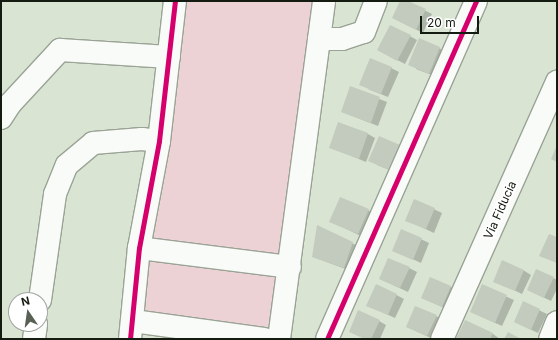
<!DOCTYPE html>
<style>
body{margin:0}
#map{position:relative;width:558px;height:340px;overflow:hidden;background:#d9e4d3;font-family:Inter,sans-serif}
div>[style]{position:absolute}
.green>*{inset:0;background:#edd2d5}
.shadow>*{inset:0;background:#0003}
.building>*{inset:0;background:#c3cbbe}
.roads{filter:drop-shadow(1px 0 #9aa395) drop-shadow(-1px 0 #9aa395) drop-shadow(0 1px #9aa395) drop-shadow(0 -1px #9aa395)}
.street>*{height:22px;margin:-11px;padding:0 11px;transform-origin:11px;border-radius:11px;background:#f9fbf8}
.cycleway>*{height:5px;margin:-2.5px;padding:0 2.5px;transform-origin:2.5px;border-radius:2.5px;background:#d6006c}
span{translate:-50% -50%;white-space:nowrap;text-align:center;line-height:1.15;-webkit-text-stroke:4px #fff;paint-order:stroke}
.street-label{font-size:12px;color:#141b11}
.frame{position:absolute;inset:0;border:2px solid #141b11;pointer-events:none}
.north{position:absolute;left:8px;top:292px;width:40px;height:40px;box-sizing:border-box;background:#fff;border:1px solid #a1a4a0;border-radius:50%;rotate:347deg;font-size:11px;font-weight:700;line-height:16px;text-align:center;color:#141b11}
.north::after{content:'';display:block;margin:auto;width:14px;height:18px;background:#596155;clip-path:polygon(50% 0,100% 100%,50% 72%,0 100%)}
.scale{position:absolute;left:420px;top:16px;width:59px;height:18px;box-sizing:border-box;border:2px solid #141b11;border-top:0;padding-left:5px;font-size:12px;line-height:14px;white-space:nowrap;color:#141b11;-webkit-text-stroke:3px #fff;paint-order:stroke}
</style>
<div id="map">
<div class="green">
<i style="clip-path:polygon(181px 1px,315px 1px,284px 248px,278px 255px,158px 244px,153px 237px)"></i>
<i style="clip-path:polygon(156px 257px,275px 276px,277px 283px,273px 322px,261px 329px,145px 312px,144px 306px,149px 263px)"></i>
</div>
<div class="shadow">
<i style="clip-path:polygon(401px 1px,406px 1px,432px 14px,423px 33px,393px 18px)"></i>
<i style="clip-path:polygon(391px 26px,417px 40px,405px 64px,378px 50px)"></i>
<i style="clip-path:polygon(420px 39px,447px 52px,437px 77px,416px 69px)"></i>
<i style="clip-path:polygon(391px 68px,399px 72px,388px 97px,368px 89px)"></i>
<i style="clip-path:polygon(351px 88px,387px 102px,378px 126px,342px 112px)"></i>
<i style="clip-path:polygon(368px 134px,375px 138px,366px 162px,330px 147px)"></i>
<i style="clip-path:polygon(379px 137px,407px 150px,397px 173px,377px 165px)"></i>
<i style="clip-path:polygon(341px 198px,376px 214px,365px 238px,338px 225px)"></i>
<i style="clip-path:polygon(414px 200px,442px 213px,434px 233px,406px 220px)"></i>
<i style="clip-path:polygon(318px 227px,360px 247px,351px 271px,313px 257px)"></i>
<i style="clip-path:polygon(402px 230px,429px 243px,421px 263px,393px 250px)"></i>
<i style="clip-path:polygon(409px 268px,417px 272px,408px 292px,380px 279px)"></i>
<i style="clip-path:polygon(523px 270px,531px 275px,522px 294px,495px 281px)"></i>
<i style="clip-path:polygon(553px 278px,557px 280px,557px 289px,551px 301px,528px 290px)"></i>
<i style="clip-path:polygon(377px 285px,404px 299px,395px 318px,375px 309px)"></i>
<i style="clip-path:polygon(482px 286px,514px 300px,502px 326px,471px 312px)"></i>
<i style="clip-path:polygon(451px 287px,458px 291px,449px 310px,422px 298px)"></i>
<i style="clip-path:polygon(524px 303px,547px 314px,538px 333px,515px 322px)"></i>
<i style="clip-path:polygon(436px 316px,443px 320px,433px 339px,407px 327px)"></i>
<i style="clip-path:polygon(379px 321px,386px 325px,380px 339px,365px 339px,357px 335px)"></i>
<i style="clip-path:polygon(466px 321px,493px 334px,500px 339px,457px 339px)"></i>
</div>
<div class="building">
<i style="clip-path:polygon(400px 1px,408px 1px,426px 9px,416px 30px,392px 18px)"></i>
<i style="clip-path:polygon(390px 25px,411px 35px,397px 61px,377px 50px)"></i>
<i style="clip-path:polygon(419px 38px,440px 47px,429px 74px,408px 65px)"></i>
<i style="clip-path:polygon(370px 58px,392px 67px,381px 94px,359px 85px)"></i>
<i style="clip-path:polygon(350px 86px,380px 97px,371px 123px,341px 112px)"></i>
<i style="clip-path:polygon(338px 122px,368px 133px,359px 159px,329px 148px)"></i>
<i style="clip-path:polygon(379px 136px,400px 145px,389px 170px,368px 161px)"></i>
<i style="clip-path:polygon(557px 145px,557px 162px,551px 159px)"></i>
<i style="clip-path:polygon(340px 197px,369px 209px,358px 234px,329px 222px)"></i>
<i style="clip-path:polygon(414px 199px,435px 208px,426px 229px,405px 221px)"></i>
<i style="clip-path:polygon(317px 225px,353px 242px,344px 268px,312px 257px)"></i>
<i style="clip-path:polygon(401px 229px,422px 238px,413px 260px,392px 251px)"></i>
<i style="clip-path:polygon(549px 234px,557px 237px,557px 263px,539px 256px)"></i>
<i style="clip-path:polygon(388px 258px,410px 267px,400px 288px,379px 279px)"></i>
<i style="clip-path:polygon(502px 260px,524px 270px,515px 291px,493px 282px)"></i>
<i style="clip-path:polygon(536px 269px,554px 277px,544px 298px,527px 290px)"></i>
<i style="clip-path:polygon(430px 277px,451px 286px,442px 307px,421px 298px)"></i>
<i style="clip-path:polygon(376px 284px,397px 294px,388px 315px,366px 306px)"></i>
<i style="clip-path:polygon(482px 284px,507px 295px,495px 323px,470px 312px)"></i>
<i style="clip-path:polygon(523px 301px,540px 309px,531px 330px,514px 322px)"></i>
<i style="clip-path:polygon(415px 306px,437px 315px,427px 336px,406px 327px)"></i>
<i style="clip-path:polygon(358px 310px,380px 320px,371px 339px,365px 339px,349px 332px)"></i>
<i style="clip-path:polygon(465px 320px,493px 333px,490px 339px,456px 339px)"></i>
<i style="clip-path:polygon(508px 332px,521px 339px,504px 339px)"></i>
</div>
<div class="roads">
<div class="street">
<i style="left:319px;top:39px;width:23px"></i>
<i style="left:342px;top:39px;width:23px;rotate:-18deg"></i>
<i style="left:364px;top:32px;width:33px;rotate:-69deg"></i>
<i style="left:1px;top:118px;width:17px;rotate:-57deg"></i>
<i style="left:10px;top:104px;width:74px;rotate:-47.2deg"></i>
<i style="left:60px;top:50px;width:109px;rotate:3.7deg"></i>
<i style="left:139px;top:248px;width:152px;rotate:7.2deg"></i>
<i style="left:40px;top:300px;width:107px;rotate:-81.9deg"></i>
<i style="left:55px;top:194px;width:31px;rotate:-68deg"></i>
<i style="left:67px;top:165px;width:34px;rotate:-40deg"></i>
<i style="left:93px;top:143px;width:49px;rotate:-4.7deg"></i>
<i style="left:142px;top:139px;width:17px;rotate:7deg"></i>
<i style="left:133px;top:321px;width:132px;rotate:7.8deg"></i>
<i style="left:34px;top:339px;width:15px;rotate:-82deg"></i>
<i style="left:130px;top:339px;width:91px;rotate:-84.4deg"></i>
<i style="left:139px;top:248px;width:109px;rotate:-79.4deg"></i>
<i style="left:159px;top:141px;width:141px;rotate:-83.5deg"></i>
<i style="left:279px;top:339px;width:341px;rotate:-82.4deg"></i>
<i style="left:327px;top:339px;width:369px;rotate:-66.2deg"></i>
<i style="left:442px;top:339px;width:282px;rotate:-65.9deg"></i>
<i style="left:550px;top:339px;width:18px;rotate:-68deg"></i>
</div>
</div>
<div class="cycleway">
<i style="left:130px;top:339px;width:91px;rotate:-84.4deg"></i>
<i style="left:139px;top:248px;width:109px;rotate:-79.4deg"></i>
<i style="left:159px;top:141px;width:141px;rotate:-83.5deg"></i>
<i style="left:327px;top:339px;width:369px;rotate:-66.2deg"></i>
</div>
<div class="street-label">
<span style="left:500px;top:210px;rotate:-66deg">Via Fiducia</span>
</div>
<div class="frame"></div>
<div class="north">N</div>
<div class="scale">20 m</div>
</div>
